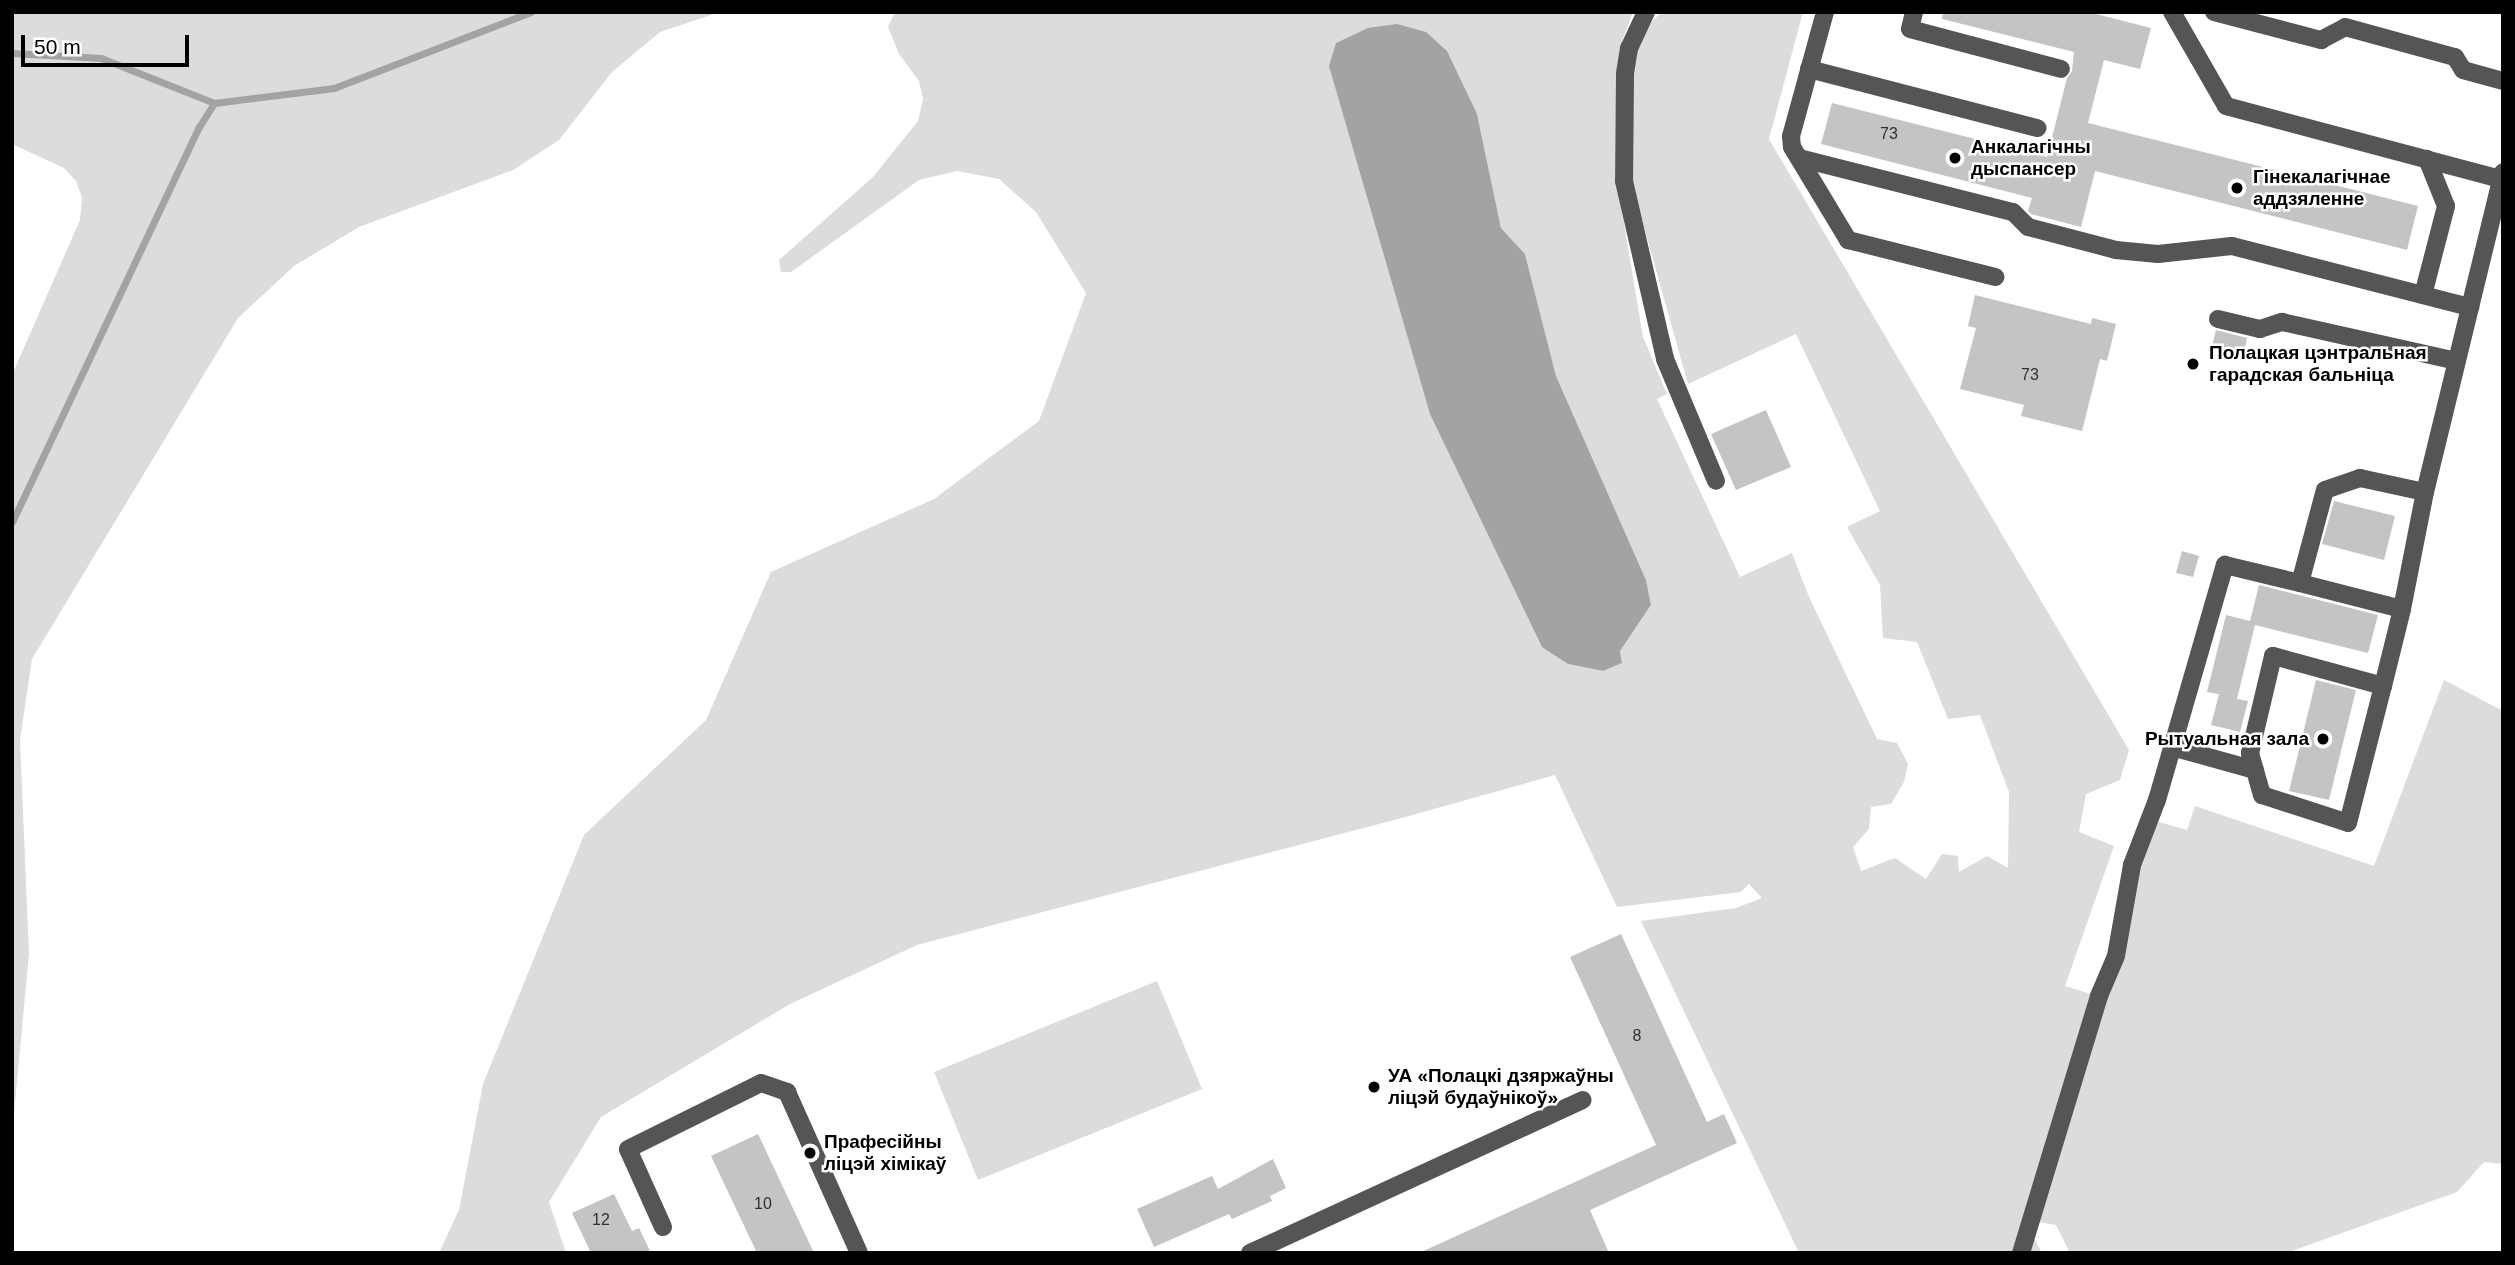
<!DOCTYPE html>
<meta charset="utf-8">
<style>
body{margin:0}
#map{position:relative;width:2515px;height:1265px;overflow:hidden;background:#fff;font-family:Arial,sans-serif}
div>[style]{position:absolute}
.green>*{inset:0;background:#dcdcdc}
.water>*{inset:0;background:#a3a3a3}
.stream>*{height:7px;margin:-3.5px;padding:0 3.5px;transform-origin:3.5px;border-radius:3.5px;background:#a3a3a3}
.building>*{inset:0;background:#c4c4c4}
.minor>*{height:18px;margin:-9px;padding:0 9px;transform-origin:9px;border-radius:9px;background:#555}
.dots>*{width:19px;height:19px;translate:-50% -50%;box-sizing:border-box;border:4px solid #fff;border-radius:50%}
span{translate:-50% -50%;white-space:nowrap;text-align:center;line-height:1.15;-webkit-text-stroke:5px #fff;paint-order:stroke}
.number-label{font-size:16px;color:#313131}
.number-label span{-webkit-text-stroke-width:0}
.poi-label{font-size:19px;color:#000;font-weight:700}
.left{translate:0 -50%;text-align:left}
.right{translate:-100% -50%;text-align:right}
.frame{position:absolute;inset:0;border:14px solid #000;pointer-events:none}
.scale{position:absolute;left:21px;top:35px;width:168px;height:32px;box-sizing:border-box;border:4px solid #000;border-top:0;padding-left:9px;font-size:21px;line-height:24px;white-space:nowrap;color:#000;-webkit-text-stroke:5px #fff;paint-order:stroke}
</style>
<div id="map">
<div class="green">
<i style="clip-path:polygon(12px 12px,720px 12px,660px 32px,612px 72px,559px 140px,513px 170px,359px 227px,294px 266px,238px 318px,32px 659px,20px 740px,29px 954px,12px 1134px,12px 375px,80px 220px,82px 198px,76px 181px,64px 168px,12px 144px)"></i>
<i style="clip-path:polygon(evenodd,895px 12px,1633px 12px,1620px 46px,1618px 73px,1617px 182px,1643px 337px,1667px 394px,1657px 399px,1740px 577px,1792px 553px,1809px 597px,1877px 739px,1897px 743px,1908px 764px,1904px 782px,1891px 804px,1871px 807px,1869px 829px,1853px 847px,1861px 871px,1895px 858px,1926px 879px,1942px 854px,1958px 856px,1959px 872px,1987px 856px,2008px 868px,2009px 792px,1980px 715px,1948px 719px,1917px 642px,1883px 638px,1880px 585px,1847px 527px,1880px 511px,1796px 334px,1688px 384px,1631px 181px,1630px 74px,1636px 51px,1652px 21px,1662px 12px,1803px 12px,1769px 139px,2129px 750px,2120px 780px,2086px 794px,2079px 832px,2114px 846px,2065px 986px,2091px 994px,2070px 1061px,2085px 1066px,2139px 868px,2156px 821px,2187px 830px,2195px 806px,2374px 866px,2444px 680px,2503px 711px,2503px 1164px,2484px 1162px,2457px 1192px,2286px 1253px,2070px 1253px,2056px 1225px,2023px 1219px,2042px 1253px,1799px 1253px,1641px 921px,1736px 908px,1762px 898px,1749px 884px,1741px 892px,1617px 907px,1555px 775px,1398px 819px,917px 945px,790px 1004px,601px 1117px,549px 1202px,566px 1253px,439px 1253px,459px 1210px,483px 1084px,584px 835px,706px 720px,771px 572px,934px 499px,1039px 421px,1086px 293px,1036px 212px,999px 179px,957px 171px,919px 180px,791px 272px,781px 272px,779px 260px,873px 177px,918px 121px,923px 99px,919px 81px,899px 54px,888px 27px,895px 12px,1477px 114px,1501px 228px,1525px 254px,1556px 376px,1646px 580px,1651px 605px,1620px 651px,1622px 663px,1603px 671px,1568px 664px,1477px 114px)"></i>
<i style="clip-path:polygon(1157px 981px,1202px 1089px,978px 1180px,934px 1072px)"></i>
</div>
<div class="water">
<i style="clip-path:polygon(1397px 24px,1426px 32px,1447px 51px,1477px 114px,1501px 228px,1525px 254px,1556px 376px,1646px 580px,1651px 605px,1620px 651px,1622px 663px,1603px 671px,1568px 664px,1542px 647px,1430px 414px,1329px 66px,1336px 43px,1368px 28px)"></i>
</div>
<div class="stream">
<i style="left:12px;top:53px;width:89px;rotate:3.2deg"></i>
<i style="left:101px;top:58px;width:122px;rotate:21.7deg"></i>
<i style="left:214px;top:103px;width:121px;rotate:-7.1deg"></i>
<i style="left:334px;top:88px;width:211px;rotate:-21.1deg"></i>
<i style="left:12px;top:522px;width:437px;rotate:-64.7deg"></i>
<i style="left:199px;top:127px;width:28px;rotate:-58deg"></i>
</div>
<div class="building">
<i style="clip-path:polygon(1943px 12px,2088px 12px,2151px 28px,2140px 69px,2104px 60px,2088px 123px,2418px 206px,2407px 250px,2095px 171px,2081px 227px,2031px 214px,2028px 211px,2032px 198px,1821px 144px,1832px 103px,2047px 157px,2067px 78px,2072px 71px,2074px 52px,1942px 19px)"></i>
<i style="clip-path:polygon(1975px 295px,2091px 324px,2092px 318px,2116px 324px,2107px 361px,2100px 359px,2082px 431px,2021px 416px,2024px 405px,1960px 389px,1976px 328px,1968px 326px)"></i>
<i style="clip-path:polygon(2216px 330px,2247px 338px,2244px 353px,2212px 346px)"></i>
<i style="clip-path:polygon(1766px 410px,1791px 467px,1736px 490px,1711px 434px)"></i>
<i style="clip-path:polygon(2334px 501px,2395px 516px,2384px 560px,2322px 544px)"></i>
<i style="clip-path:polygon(2182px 551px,2199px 556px,2193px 577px,2176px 573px)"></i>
<i style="clip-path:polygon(2259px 585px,2378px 615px,2368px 653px,2255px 625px,2237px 699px,2248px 701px,2240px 732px,2211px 725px,2219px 694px,2207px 692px,2226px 615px,2250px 621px)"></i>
<i style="clip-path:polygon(2316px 680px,2356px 690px,2329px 800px,2289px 791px)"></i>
<i style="clip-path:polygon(1621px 934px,1707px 1122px,1724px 1114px,1737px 1143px,1590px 1210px,1609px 1253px,1419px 1253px,1656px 1145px,1570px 957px)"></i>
<i style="clip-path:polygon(758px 1134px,814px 1253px,757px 1253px,711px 1156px)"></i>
<i style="clip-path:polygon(1273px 1159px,1286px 1188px,1270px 1196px,1272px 1201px,1232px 1219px,1229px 1214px,1154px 1247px,1137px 1209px,1212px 1176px,1218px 1189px)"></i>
<i style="clip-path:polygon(614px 1194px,632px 1231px,639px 1228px,651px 1253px,591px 1253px,572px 1213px)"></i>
</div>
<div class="minor">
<i style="left:1646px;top:12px;width:40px;rotate:115deg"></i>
<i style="left:1629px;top:48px;width:26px;rotate:99deg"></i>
<i style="left:1625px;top:74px;width:107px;rotate:90.5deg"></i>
<i style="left:1624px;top:181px;width:183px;rotate:77deg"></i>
<i style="left:1665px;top:359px;width:132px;rotate:67.3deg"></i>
<i style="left:1825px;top:12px;width:129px;rotate:105.3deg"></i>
<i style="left:1791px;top:136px;width:11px;rotate:85deg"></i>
<i style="left:1792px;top:147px;width:109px;rotate:58.9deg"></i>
<i style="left:1848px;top:240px;width:152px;rotate:14.1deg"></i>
<i style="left:1914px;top:12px;width:17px;rotate:103deg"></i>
<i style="left:1910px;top:29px;width:156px;rotate:14.8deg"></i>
<i style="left:2172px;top:12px;width:108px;rotate:60.1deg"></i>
<i style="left:2226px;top:106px;width:285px;rotate:14.9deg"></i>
<i style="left:2214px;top:12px;width:111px;rotate:14.7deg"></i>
<i style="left:2321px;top:40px;width:27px;rotate:-28deg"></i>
<i style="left:2345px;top:27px;width:114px;rotate:15.3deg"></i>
<i style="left:2455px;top:57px;width:15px;rotate:58deg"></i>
<i style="left:2463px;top:70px;width:41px;rotate:15.4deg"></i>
<i style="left:1809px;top:69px;width:236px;rotate:14.5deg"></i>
<i style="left:1799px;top:158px;width:221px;rotate:14.2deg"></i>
<i style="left:2013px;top:212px;width:21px;rotate:45deg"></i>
<i style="left:2028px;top:227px;width:91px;rotate:14.6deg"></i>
<i style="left:2116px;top:250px;width:42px;rotate:5.4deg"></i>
<i style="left:2158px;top:254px;width:74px;rotate:-6.2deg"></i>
<i style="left:2232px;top:246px;width:246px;rotate:14.4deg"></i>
<i style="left:2423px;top:295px;width:92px;rotate:-75.5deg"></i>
<i style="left:2446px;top:206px;width:51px;rotate:-112deg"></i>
<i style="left:2218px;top:319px;width:43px;rotate:13.4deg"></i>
<i style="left:2260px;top:329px;width:23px;rotate:-18deg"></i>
<i style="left:2282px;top:322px;width:179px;rotate:12.6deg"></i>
<i style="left:2300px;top:583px;width:105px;rotate:14.3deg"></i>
<i style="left:2383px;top:686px;width:114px;rotate:-164.7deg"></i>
<i style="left:2273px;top:656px;width:100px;rotate:103.3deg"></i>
<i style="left:2250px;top:753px;width:44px;rotate:74.1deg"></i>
<i style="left:2262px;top:795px;width:90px;rotate:18deg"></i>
<i style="left:2348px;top:823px;width:141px;rotate:-75.7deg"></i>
<i style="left:2383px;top:686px;width:79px;rotate:-76.1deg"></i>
<i style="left:2402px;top:609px;width:119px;rotate:-78.9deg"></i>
<i style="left:2172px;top:747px;width:86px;rotate:15.5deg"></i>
<i style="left:663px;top:1227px;width:85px;rotate:-114.2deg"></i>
<i style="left:628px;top:1149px;width:148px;rotate:-26.4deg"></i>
<i style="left:761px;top:1083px;width:28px;rotate:19deg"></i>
<i style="left:787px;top:1092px;width:176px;rotate:65.9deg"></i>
<i style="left:1250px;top:1253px;width:366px;rotate:-24.7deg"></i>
<i style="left:2021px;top:1253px;width:269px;rotate:-73.1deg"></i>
<i style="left:2099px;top:996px;width:43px;rotate:-67deg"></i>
<i style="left:2116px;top:956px;width:92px;rotate:-80deg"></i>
<i style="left:2132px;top:865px;width:70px;rotate:-69deg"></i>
<i style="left:2157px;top:800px;width:245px;rotate:-73.9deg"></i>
<i style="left:2225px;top:565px;width:77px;rotate:13.5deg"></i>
<i style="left:2300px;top:583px;width:96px;rotate:-75deg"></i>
<i style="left:2325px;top:490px;width:37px;rotate:-19deg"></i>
<i style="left:2360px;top:478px;width:66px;rotate:12.2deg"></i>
<i style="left:2425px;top:492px;width:329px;rotate:-76.3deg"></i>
</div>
<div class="dots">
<i style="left:1955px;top:158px;background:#000"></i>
<i style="left:2237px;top:188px;background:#000"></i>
<i style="left:2193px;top:364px;background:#000"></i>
<i style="left:2323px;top:739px;background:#000"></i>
<i style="left:1374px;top:1087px;background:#000"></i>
<i style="left:810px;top:1153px;background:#000"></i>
</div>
<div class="number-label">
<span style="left:1889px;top:134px">73</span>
<span style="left:2030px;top:375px">73</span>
<span style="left:1637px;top:1036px">8</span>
<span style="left:763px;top:1204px">10</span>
<span style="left:601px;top:1220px">12</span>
</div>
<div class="poi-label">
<span class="left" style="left:1971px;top:158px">Анкалагічны<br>дыспансер</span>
<span class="left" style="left:2253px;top:188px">Гінекалагічнае<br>аддзяленне</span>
<span class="left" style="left:2209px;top:364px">Полацкая цэнтральная<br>гарадская бальніца</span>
<span class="right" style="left:2309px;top:739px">Рытуальная зала</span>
<span class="left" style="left:1388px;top:1087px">УА «Полацкі дзяржаўны<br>ліцэй будаўнікоў»</span>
<span class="left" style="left:824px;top:1153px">Прафесійны<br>ліцэй хімікаў</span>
</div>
<div class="frame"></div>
<div class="scale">50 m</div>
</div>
